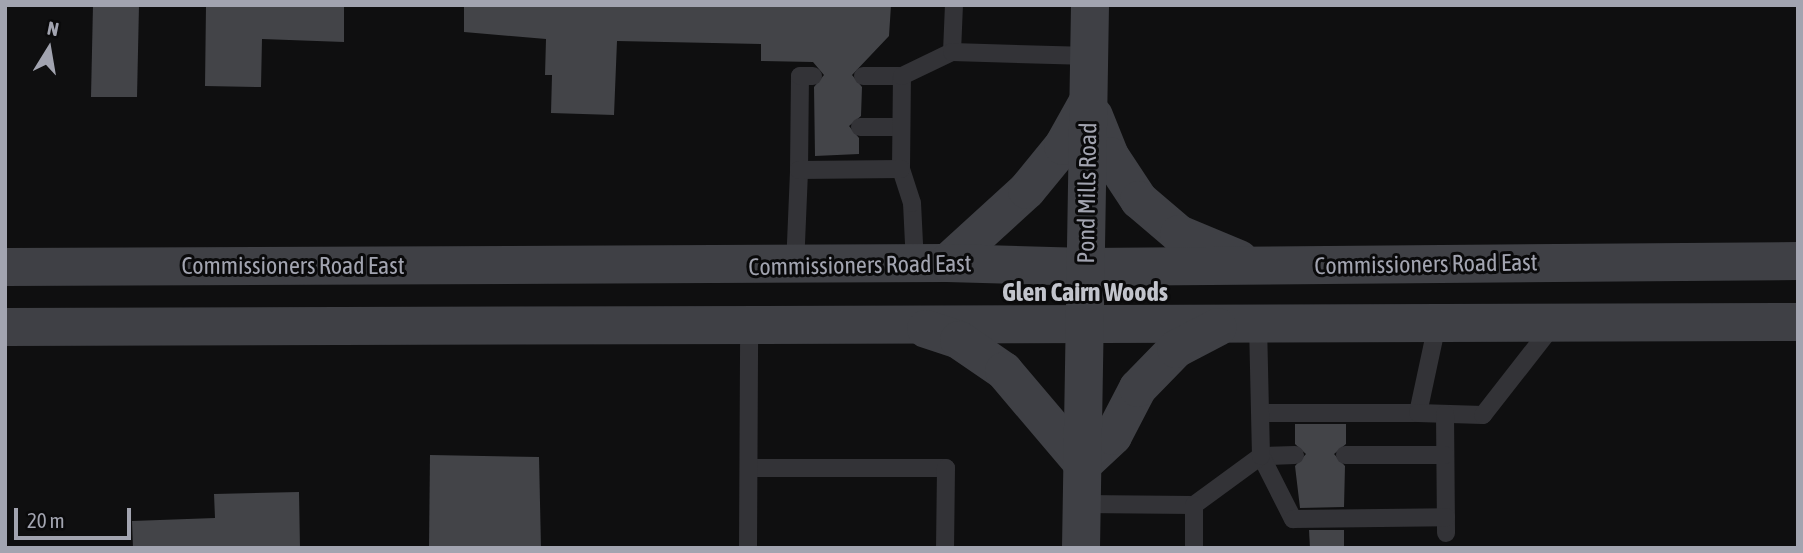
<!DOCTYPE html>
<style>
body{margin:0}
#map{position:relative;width:1803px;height:553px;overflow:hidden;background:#0f0f10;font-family:"Asap Condensed",sans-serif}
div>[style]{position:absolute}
.building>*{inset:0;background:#434448}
.lane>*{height:18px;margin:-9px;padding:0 9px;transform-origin:9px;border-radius:9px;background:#333337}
.secondary>*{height:38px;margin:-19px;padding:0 19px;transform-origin:19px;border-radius:19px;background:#3f4045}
span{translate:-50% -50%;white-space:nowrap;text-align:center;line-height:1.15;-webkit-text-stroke:6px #0a0a0b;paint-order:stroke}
.street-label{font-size:24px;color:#a2a4b0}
.neighbourhood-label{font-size:26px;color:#c2c4cc;font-weight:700}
.frame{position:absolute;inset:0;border:7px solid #a2a4b0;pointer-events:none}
.north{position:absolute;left:14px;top:14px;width:70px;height:70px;-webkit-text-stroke:5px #0a0a0b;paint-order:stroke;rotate:11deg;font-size:19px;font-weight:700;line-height:28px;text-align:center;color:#a2a4b0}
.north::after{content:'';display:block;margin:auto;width:24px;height:32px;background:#a2a4b0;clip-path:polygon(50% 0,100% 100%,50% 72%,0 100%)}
.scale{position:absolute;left:14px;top:508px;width:117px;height:32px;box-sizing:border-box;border:4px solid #a2a4b0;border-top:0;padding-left:9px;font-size:21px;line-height:24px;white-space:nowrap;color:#a2a4b0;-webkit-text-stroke:5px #0a0a0b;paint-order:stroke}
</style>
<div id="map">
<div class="building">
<i style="clip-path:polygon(93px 5px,139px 5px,137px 97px,91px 97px)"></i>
<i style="clip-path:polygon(206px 5px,344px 5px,344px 42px,262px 39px,261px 87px,205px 86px)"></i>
<i style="clip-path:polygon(464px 5px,891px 5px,889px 36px,852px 75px,862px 87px,861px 116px,849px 126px,859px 138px,859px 154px,815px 156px,814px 87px,824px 75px,813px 62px,761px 61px,761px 44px,617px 41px,614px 115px,551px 113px,552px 75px,545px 75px,546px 39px,464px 32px)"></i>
<i style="clip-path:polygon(1295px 424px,1346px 424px,1346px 444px,1334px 454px,1345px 466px,1344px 507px,1300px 508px,1295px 466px,1306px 454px,1295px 444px)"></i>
<i style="clip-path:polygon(430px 455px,539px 457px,541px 548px,429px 548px)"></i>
<i style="clip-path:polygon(299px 492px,300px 548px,133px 548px,132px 521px,215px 518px,214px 494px)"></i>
<i style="clip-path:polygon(1309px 530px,1344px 530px,1344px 548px,1310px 548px)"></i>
</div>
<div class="lane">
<i style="left:952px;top:52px;width:47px;rotate:-87.6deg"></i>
<i style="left:863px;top:76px;width:39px"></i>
<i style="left:860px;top:127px;width:41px"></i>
<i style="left:799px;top:170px;width:94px;rotate:-89.4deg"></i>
<i style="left:800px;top:76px;width:13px"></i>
<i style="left:915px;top:264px;width:61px;rotate:-92.8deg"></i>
<i style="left:912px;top:203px;width:36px;rotate:-108deg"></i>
<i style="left:901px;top:169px;width:93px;rotate:-89.4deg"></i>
<i style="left:902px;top:76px;width:55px;rotate:-25.6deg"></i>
<i style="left:952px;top:52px;width:138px;rotate:1.7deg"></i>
<i style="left:795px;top:267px;width:97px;rotate:-87.6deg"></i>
<i style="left:799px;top:170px;width:102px;rotate:-0.6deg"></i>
<i style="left:1261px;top:413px;width:157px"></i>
<i style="left:1418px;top:413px;width:91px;rotate:-77.9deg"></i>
<i style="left:1418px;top:413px;width:65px;rotate:1.8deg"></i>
<i style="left:1483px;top:415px;width:117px;rotate:-52deg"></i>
<i style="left:1445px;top:414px;width:119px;rotate:89.5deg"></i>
<i style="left:1295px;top:455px;width:34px;rotate:178deg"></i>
<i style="left:1261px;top:456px;width:71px;rotate:63.1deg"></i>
<i style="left:1293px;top:519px;width:153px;rotate:-0.7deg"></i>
<i style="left:1345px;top:455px;width:100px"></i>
<i style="left:749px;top:468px;width:197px"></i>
<i style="left:946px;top:468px;width:80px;rotate:90.7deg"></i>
<i style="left:1082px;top:504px;width:112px;rotate:0.5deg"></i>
<i style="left:1194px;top:505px;width:83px;rotate:-36.2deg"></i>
<i style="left:1261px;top:456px;width:132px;rotate:-91.3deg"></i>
<i style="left:748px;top:548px;width:225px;rotate:-89.7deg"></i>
<i style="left:1194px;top:548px;width:43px;rotate:-90deg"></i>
</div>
<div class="secondary">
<i style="left:1094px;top:116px;width:43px;rotate:68.2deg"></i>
<i style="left:1110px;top:156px;width:53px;rotate:56.6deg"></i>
<i style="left:1139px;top:200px;width:52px;rotate:40.4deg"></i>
<i style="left:1179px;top:234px;width:65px;rotate:22.6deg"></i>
<i style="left:947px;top:263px;width:108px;rotate:-42.4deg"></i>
<i style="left:1027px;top:190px;width:57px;rotate:-50.7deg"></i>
<i style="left:1063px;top:146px;width:49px;rotate:-60.8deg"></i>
<i style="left:5px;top:267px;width:942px;rotate:-0.24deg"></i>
<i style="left:947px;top:263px;width:139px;rotate:1.6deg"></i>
<i style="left:1086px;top:267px;width:712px;rotate:-0.48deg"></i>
<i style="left:5px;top:327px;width:1793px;rotate:-0.16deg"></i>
<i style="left:926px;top:329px;width:35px;rotate:18deg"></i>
<i style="left:959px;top:340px;width:55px;rotate:34.6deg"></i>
<i style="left:1004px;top:371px;width:122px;rotate:49.7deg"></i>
<i style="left:1083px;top:464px;width:41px;rotate:-43deg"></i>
<i style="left:1113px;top:436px;width:54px;rotate:-62.5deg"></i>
<i style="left:1138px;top:388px;width:54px;rotate:-45.7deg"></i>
<i style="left:1176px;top:349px;width:47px;rotate:-27.6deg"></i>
<i style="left:1081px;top:548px;width:543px;rotate:-89.05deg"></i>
</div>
<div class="street-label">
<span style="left:1087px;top:193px;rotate:-89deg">Pond Mills Road</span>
<span style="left:1426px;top:264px;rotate:-1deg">Commissioners Road East</span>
<span style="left:860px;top:265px;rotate:-1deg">Commissioners Road East</span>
<span style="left:293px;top:266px">Commissioners Road East</span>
</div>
<div class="neighbourhood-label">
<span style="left:1085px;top:293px">Glen Cairn Woods</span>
</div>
<div class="frame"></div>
<div class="north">N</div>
<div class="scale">20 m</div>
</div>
